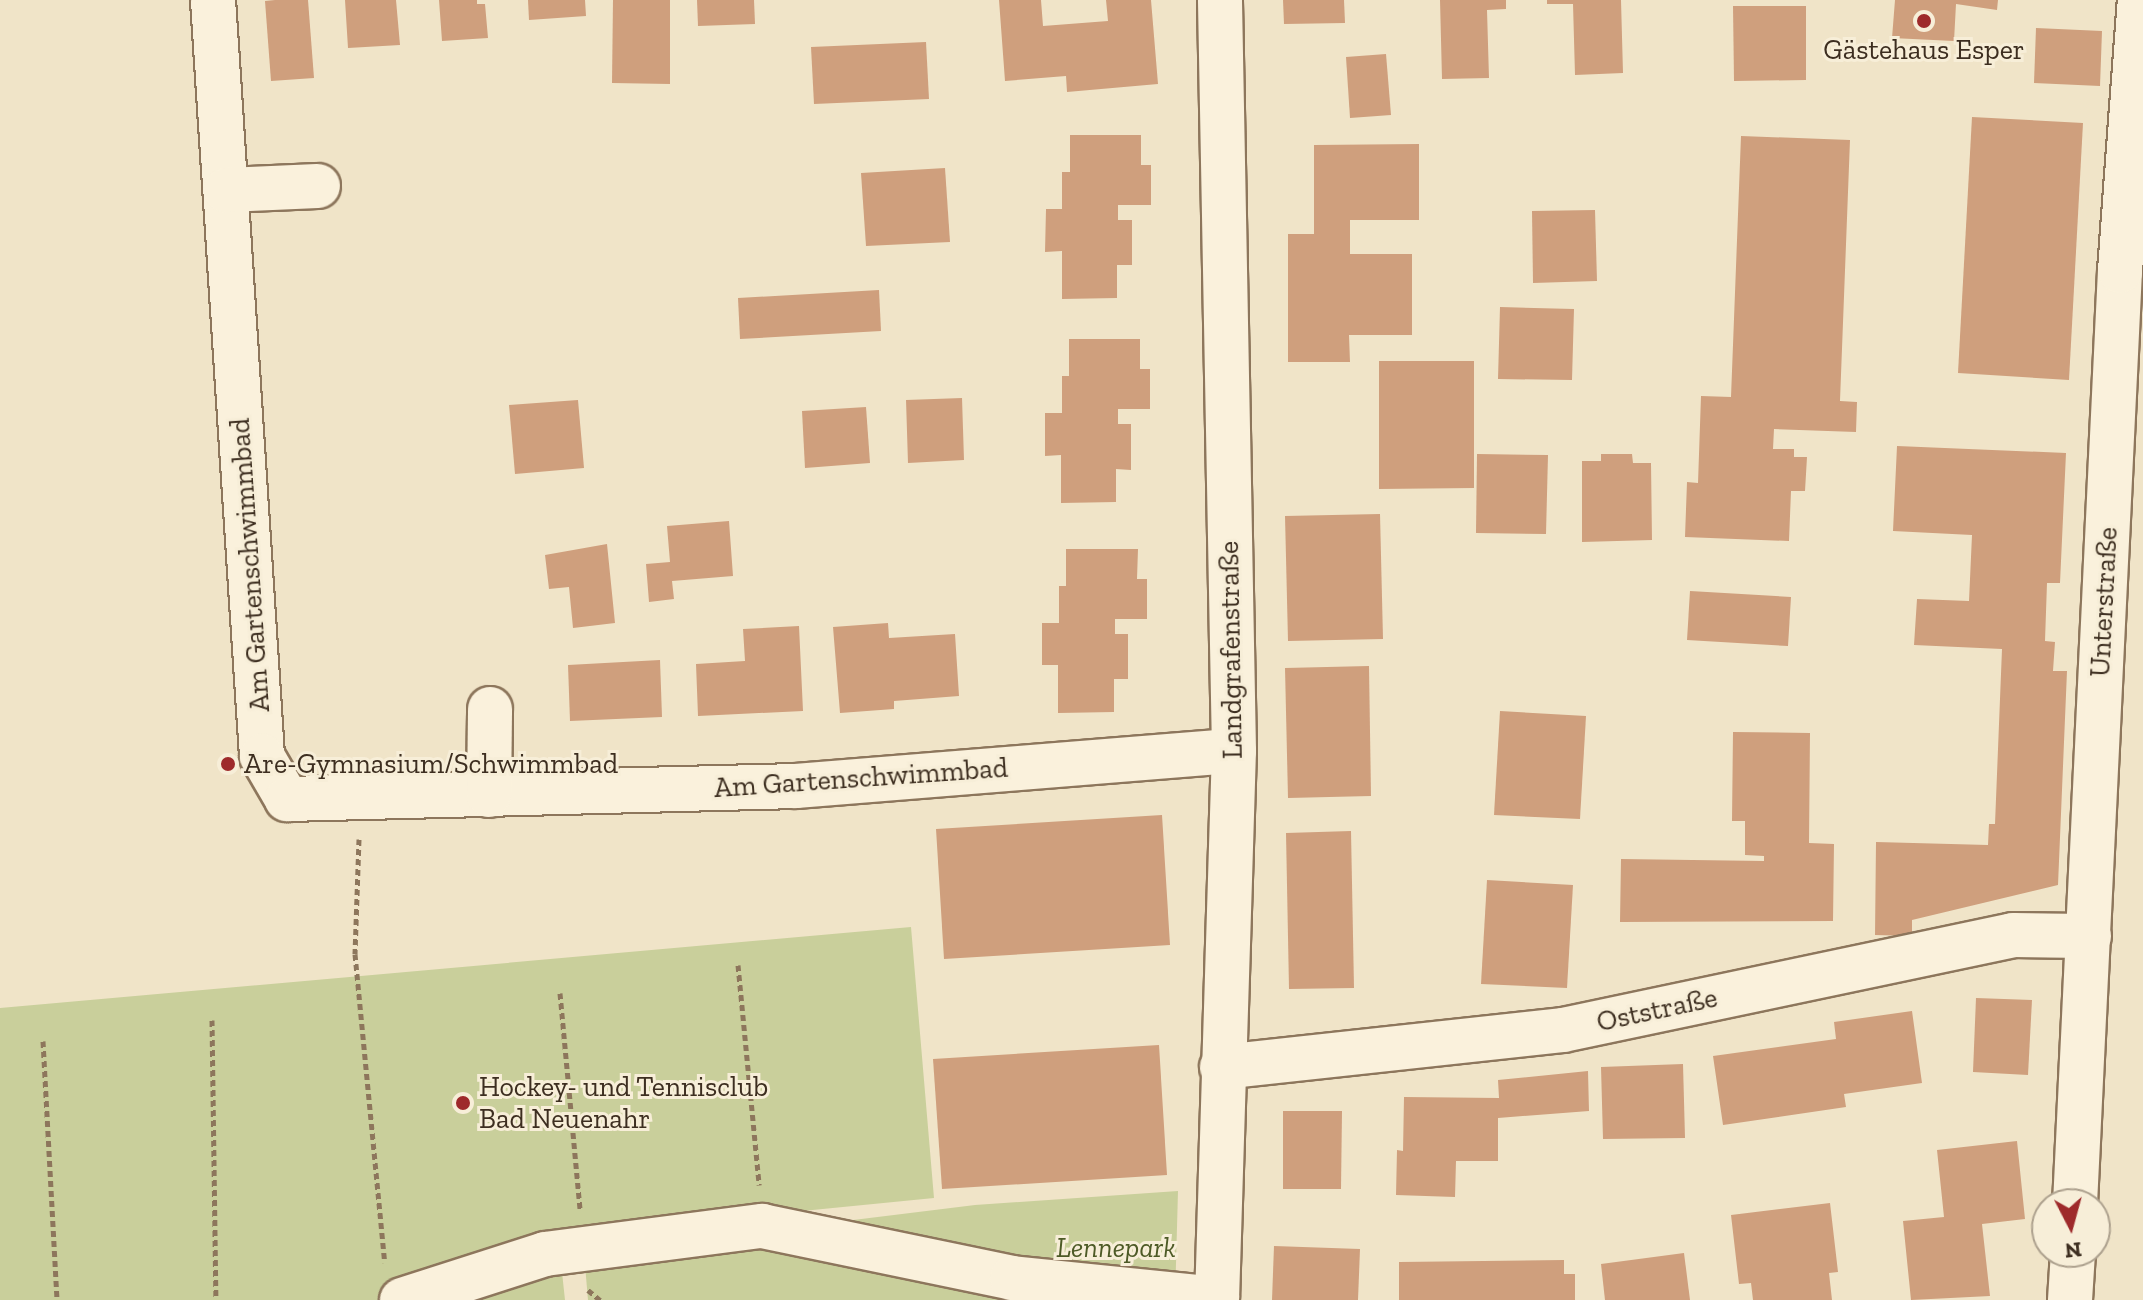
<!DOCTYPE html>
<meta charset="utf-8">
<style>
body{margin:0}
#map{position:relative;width:2143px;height:1300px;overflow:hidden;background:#f0e4c8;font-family:"Zilla Slab",serif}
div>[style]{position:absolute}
.green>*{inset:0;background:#c9cf9b}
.building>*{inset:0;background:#cf9f7d}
.path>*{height:5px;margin-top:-2.5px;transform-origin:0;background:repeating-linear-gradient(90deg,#8d765c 0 6px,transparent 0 10px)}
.roads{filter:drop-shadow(2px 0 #8d765c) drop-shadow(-2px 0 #8d765c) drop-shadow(0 2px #8d765c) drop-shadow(0 -2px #8d765c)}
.minor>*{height:44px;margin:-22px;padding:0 22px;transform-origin:22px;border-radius:22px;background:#faf1dc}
.dots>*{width:22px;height:22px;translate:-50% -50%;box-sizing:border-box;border:4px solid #f7eed8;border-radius:50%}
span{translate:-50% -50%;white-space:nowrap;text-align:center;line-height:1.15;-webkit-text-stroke:6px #f7eed8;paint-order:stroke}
.poi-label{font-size:28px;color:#3d2e20}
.left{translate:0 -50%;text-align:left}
.street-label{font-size:28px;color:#3d2e20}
.park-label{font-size:28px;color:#4d5a26;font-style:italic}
.north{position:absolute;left:2031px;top:1188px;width:80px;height:80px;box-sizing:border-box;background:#f7eed8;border:2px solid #ada18e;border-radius:50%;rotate:174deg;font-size:22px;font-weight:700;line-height:32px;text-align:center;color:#3d2e20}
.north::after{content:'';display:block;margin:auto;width:28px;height:36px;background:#9e2a2b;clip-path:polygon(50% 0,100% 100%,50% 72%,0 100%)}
</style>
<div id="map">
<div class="green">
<i style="clip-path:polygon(911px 927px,934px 1198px,558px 1235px,565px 1300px,0 1300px,0 1008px)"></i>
<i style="clip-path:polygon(1178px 1191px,1175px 1300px,588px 1300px,584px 1253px,975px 1205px)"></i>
</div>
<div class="building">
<i style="clip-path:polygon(275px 0,308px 0,314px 78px,271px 81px,265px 1px)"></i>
<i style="clip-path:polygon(345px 0,396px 0,400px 45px,348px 48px)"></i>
<i style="clip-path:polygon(439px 0,477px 0,477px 4px,485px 4px,488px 38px,442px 41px)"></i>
<i style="clip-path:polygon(528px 0,585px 0,586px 16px,529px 20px)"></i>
<i style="clip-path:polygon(613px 0,670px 0,670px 84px,612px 83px)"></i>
<i style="clip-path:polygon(697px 0,754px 0,755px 24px,698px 26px)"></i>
<i style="clip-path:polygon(999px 0,1041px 0,1043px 26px,1108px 21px,1106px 0,1151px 0,1158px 84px,1067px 92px,1066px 76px,1005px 81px)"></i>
<i style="clip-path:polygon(1283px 0,1344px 0,1345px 23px,1284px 24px)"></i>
<i style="clip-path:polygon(1440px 0,1506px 0,1506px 9px,1487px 10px,1489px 78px,1442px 79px)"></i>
<i style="clip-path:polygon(1547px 0,1621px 0,1623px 73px,1575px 75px,1573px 4px,1547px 4px)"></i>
<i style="clip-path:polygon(1895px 0,1998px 0,1997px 10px,1956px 4px,1954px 41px,1892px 38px)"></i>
<i style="clip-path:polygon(1733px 6px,1806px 6px,1806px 80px,1734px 81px)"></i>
<i style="clip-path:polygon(2036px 28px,2102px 31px,2100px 86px,2034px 83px)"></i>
<i style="clip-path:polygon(926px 42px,929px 99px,814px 104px,811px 47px)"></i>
<i style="clip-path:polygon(1386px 54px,1391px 115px,1350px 118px,1346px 57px)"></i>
<i style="clip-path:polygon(1972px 117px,2083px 123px,2069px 380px,1958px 373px)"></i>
<i style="clip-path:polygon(1070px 135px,1141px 135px,1141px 165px,1151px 165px,1151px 205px,1118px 205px,1118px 220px,1132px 220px,1132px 265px,1117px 265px,1117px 298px,1062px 299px,1062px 251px,1045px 252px,1046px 209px,1062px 209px,1062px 172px,1070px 172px)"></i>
<i style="clip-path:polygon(1741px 136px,1850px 140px,1840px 401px,1857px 402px,1856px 432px,1774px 429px,1773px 449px,1794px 449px,1794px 457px,1807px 457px,1805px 491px,1791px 491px,1789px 541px,1685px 537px,1687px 482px,1698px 483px,1701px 396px,1731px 397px)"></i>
<i style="clip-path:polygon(1419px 144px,1419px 220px,1350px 220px,1350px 254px,1412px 254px,1412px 335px,1349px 335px,1350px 362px,1288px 362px,1288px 234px,1314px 234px,1314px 145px)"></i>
<i style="clip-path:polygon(945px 168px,950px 242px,866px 246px,861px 173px)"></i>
<i style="clip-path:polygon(1595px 210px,1597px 281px,1533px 283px,1532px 211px)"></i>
<i style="clip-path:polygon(879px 290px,881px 331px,740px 339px,738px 298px)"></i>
<i style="clip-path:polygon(1500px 307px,1574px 309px,1572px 380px,1498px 379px)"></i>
<i style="clip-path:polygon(1069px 339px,1140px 339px,1140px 369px,1150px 369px,1150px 409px,1118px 409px,1118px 424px,1131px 424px,1131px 470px,1116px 469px,1116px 502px,1061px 503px,1061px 455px,1045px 456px,1045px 413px,1062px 413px,1062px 376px,1069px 376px)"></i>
<i style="clip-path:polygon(1379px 361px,1474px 361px,1474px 488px,1379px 489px)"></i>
<i style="clip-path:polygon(962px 398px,964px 460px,908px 463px,906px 400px)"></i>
<i style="clip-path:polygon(578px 400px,584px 468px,515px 474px,509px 405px)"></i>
<i style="clip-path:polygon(866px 407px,870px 463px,805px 468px,802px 411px)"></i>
<i style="clip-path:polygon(1897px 446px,2066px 453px,2060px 583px,2047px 583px,2045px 641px,2055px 642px,2053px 671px,2067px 671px,2058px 885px,1912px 920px,1912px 936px,1875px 935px,1876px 842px,1988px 845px,1989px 824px,1995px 824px,2002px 649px,1914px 645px,1917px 599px,1969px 601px,1972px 535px,1893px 531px)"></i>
<i style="clip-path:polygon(1477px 454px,1548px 455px,1546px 534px,1476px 533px)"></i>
<i style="clip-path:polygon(1601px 454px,1632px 454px,1633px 463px,1651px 463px,1652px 540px,1582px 542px,1582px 461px,1601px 461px)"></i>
<i style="clip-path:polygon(1380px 514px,1383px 639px,1288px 641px,1285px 516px)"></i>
<i style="clip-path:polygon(729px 521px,733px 576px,672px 581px,674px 599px,649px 602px,646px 564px,670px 562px,667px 526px)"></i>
<i style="clip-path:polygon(607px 544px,615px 623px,573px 628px,569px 587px,549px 589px,545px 555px)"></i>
<i style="clip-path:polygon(1066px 549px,1138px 549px,1137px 579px,1147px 579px,1147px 619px,1115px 619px,1115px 634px,1128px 634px,1128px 679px,1114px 679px,1114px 712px,1058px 713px,1058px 665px,1042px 665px,1042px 623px,1059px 623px,1059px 586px,1066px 586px)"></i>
<i style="clip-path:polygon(1690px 591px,1791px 597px,1788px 646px,1687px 640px)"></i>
<i style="clip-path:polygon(888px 623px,889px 638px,955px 634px,959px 696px,894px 701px,894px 709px,840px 713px,833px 627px)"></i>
<i style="clip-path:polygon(799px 626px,803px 711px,698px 716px,696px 664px,745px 661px,743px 629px)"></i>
<i style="clip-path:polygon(660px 660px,662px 717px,570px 721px,568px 665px)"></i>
<i style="clip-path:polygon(1369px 666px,1371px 796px,1288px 798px,1285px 668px)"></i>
<i style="clip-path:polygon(1500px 711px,1586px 716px,1580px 819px,1494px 815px)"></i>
<i style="clip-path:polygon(1733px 732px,1810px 733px,1809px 843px,1834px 844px,1833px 921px,1620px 922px,1621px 859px,1764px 861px,1764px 856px,1745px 855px,1745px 821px,1732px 821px)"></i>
<i style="clip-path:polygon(1162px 815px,1170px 945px,944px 959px,936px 829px)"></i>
<i style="clip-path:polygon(1351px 831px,1354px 988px,1289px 989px,1286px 833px)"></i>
<i style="clip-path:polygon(1487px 880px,1573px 885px,1567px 988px,1481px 984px)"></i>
<i style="clip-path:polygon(1976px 998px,2032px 1000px,2028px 1075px,1973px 1072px)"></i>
<i style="clip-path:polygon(1912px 1011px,1922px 1083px,1844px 1094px,1846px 1107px,1723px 1125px,1713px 1056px,1836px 1039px,1834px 1022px)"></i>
<i style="clip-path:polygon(1159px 1045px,1167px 1175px,942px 1189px,933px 1059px)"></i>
<i style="clip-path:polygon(1683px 1064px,1685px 1138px,1603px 1139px,1601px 1067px)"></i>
<i style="clip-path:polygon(1588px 1071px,1589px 1111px,1498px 1118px,1498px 1161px,1456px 1161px,1455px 1197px,1396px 1195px,1397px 1150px,1403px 1151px,1404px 1097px,1499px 1098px,1498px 1080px)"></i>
<i style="clip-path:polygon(1283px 1111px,1342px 1111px,1341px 1189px,1283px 1189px)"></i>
<i style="clip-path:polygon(2017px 1141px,2025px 1219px,1982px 1224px,1990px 1296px,1911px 1300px,1903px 1221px,1944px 1217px,1937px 1150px)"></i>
<i style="clip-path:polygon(1830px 1203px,1838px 1272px,1829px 1273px,1832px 1300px,1753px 1300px,1751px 1283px,1739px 1284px,1731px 1215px)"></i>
<i style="clip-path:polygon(1274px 1246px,1360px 1249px,1358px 1300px,1272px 1300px)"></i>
<i style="clip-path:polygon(1684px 1253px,1690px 1300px,1605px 1300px,1601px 1264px)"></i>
<i style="clip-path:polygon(1564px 1260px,1564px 1274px,1575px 1274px,1575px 1300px,1399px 1300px,1399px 1262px)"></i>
</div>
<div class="path">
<i style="left:359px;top:839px;width:115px;rotate:92deg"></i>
<i style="left:355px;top:954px;width:310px;rotate:84.5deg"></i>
<i style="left:738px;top:965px;width:221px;rotate:84.5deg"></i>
<i style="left:560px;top:993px;width:217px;rotate:84.7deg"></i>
<i style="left:212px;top:1020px;width:280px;rotate:89.2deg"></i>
<i style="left:43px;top:1041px;width:259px;rotate:86.9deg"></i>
<i style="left:588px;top:1290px;width:16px;rotate:40deg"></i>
</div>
<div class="roads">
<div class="minor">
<i style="left:213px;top:0;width:758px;rotate:86.29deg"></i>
<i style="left:262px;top:756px;width:50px;rotate:59.8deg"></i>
<i style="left:287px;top:799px;width:509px;rotate:-1.46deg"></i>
<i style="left:796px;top:786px;width:439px;rotate:-4.6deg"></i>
<i style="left:226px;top:190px;width:92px;rotate:-2.5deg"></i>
<i style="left:489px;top:795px;width:86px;rotate:-89.3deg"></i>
<i style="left:1222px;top:1067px;width:343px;rotate:-6.2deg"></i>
<i style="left:1563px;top:1030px;width:460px;rotate:-11.9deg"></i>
<i style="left:2013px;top:935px;width:76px;rotate:0.8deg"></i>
<i style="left:2075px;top:1204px;width:934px;rotate:-87.24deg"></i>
<i style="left:2120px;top:271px;width:272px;rotate:-85.8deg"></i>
<i style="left:402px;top:1300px;width:150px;rotate:-17.8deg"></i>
<i style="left:545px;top:1254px;width:219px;rotate:-7.4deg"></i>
<i style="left:762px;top:1226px;width:255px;rotate:11.7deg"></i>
<i style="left:1012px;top:1278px;width:206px;rotate:5.8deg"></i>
<i style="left:1217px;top:1300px;width:549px;rotate:-88.23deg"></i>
<i style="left:1234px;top:751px;width:751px;rotate:-91.07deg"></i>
<i style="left:2070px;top:1300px;width:48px;rotate:-86.4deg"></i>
</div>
</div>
<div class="dots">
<i style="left:1924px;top:21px;background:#9e2a2b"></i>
<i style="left:228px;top:764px;background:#9e2a2b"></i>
<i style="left:463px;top:1103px;background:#9e2a2b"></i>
</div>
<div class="poi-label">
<span style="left:1924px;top:50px">Gästehaus Esper</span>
<span class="left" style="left:244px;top:764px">Are-Gymnasium/Schwimmbad</span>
<span class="left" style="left:479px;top:1103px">Hockey- und Tennisclub<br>Bad Neuenahr</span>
</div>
<div class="street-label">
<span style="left:250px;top:565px;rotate:-94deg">Am Gartenschwimmbad</span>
<span style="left:2104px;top:602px;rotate:-87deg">Unterstraße</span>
<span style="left:1231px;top:650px;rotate:-91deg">Landgrafenstraße</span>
<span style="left:861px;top:778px;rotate:-4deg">Am Gartenschwimmbad</span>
<span style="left:1657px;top:1010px;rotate:-12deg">Oststraße</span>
</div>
<div class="park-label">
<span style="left:1116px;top:1248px">Lennepark</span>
</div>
<div class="north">N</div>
</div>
